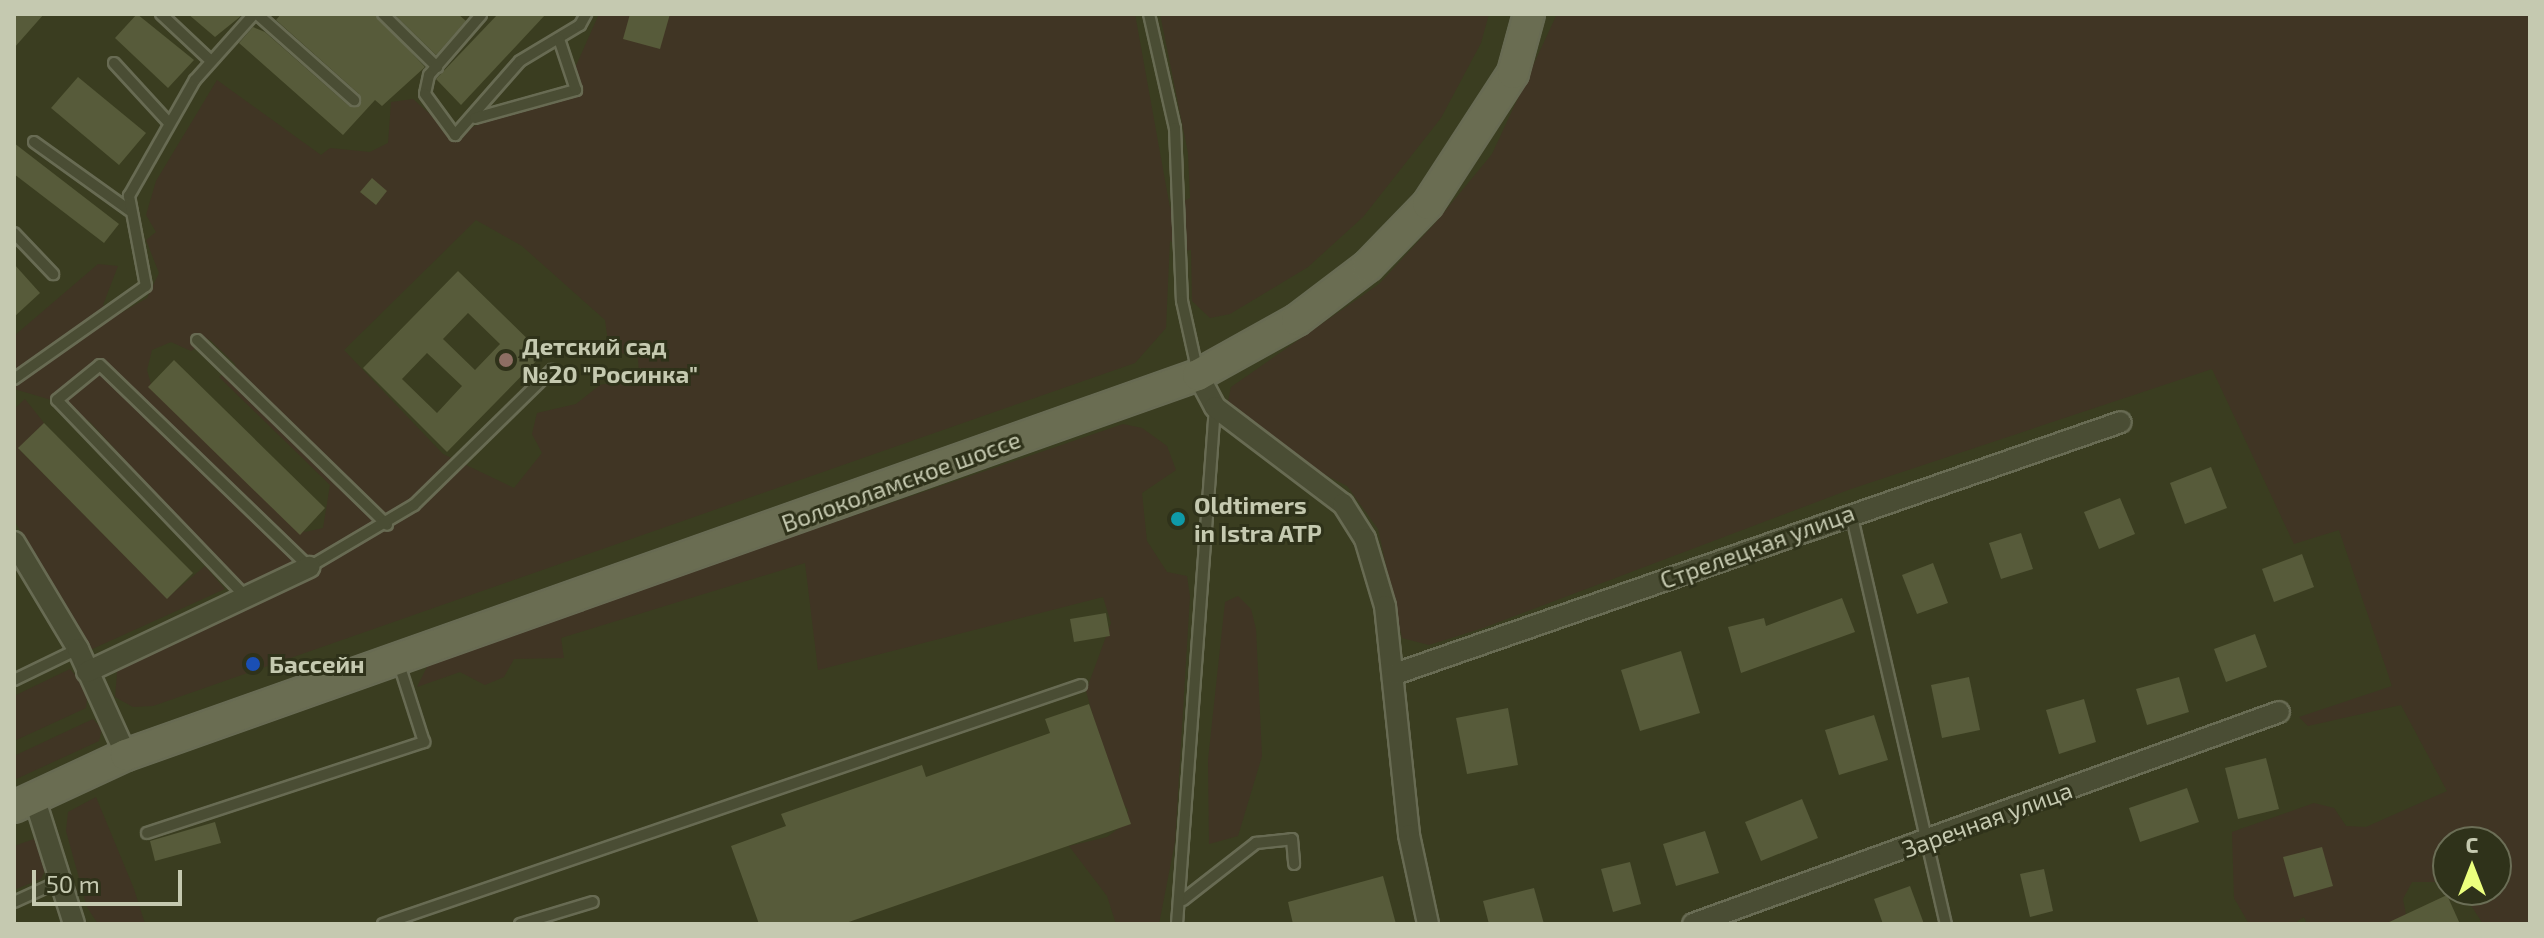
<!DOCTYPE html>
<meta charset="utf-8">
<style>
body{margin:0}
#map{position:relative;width:2544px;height:938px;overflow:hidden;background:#3a3d20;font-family:"Exo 2",sans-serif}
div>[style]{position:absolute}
.green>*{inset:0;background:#403524}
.building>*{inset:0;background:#575b3a}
.roads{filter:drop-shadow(2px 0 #686b53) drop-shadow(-2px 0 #686b53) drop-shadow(0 2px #686b53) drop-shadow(0 -2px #686b53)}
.service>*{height:10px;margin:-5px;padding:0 5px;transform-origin:5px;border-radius:5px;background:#4a4d34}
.minor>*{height:20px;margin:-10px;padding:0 10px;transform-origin:10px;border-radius:10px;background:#4a4d34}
.primary>*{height:30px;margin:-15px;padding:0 15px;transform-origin:15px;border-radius:15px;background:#6a6d52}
.dots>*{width:22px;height:22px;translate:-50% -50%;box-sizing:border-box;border:4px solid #2f321a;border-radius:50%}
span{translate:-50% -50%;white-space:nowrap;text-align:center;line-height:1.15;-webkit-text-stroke:6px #2f321a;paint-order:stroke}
.poi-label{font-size:24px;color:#c5c9b0;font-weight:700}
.left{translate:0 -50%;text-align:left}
.street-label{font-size:24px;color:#c5c9b0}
.frame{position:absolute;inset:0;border:16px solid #c5c9b0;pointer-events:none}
.north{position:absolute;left:2432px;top:826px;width:80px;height:80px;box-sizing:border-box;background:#2f321a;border:2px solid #6b6e56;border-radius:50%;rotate:0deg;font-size:22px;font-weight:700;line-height:32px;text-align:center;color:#c5c9b0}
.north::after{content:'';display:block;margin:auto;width:28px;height:36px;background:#ecff7e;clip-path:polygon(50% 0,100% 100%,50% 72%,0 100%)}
.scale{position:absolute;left:32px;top:870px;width:150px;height:36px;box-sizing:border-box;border:4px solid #c5c9b0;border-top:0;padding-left:10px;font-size:24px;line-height:28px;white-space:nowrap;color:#c5c9b0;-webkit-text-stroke:6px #2f321a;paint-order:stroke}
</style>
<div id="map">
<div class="green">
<i style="clip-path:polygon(evenodd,599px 14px,1135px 14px,1170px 208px,1190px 198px,1188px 153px,1160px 14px,1489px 14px,1481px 43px,1441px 118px,1363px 217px,1308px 267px,1230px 314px,1210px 318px,1192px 301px,1191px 250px,1181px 251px,1170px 240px,1166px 328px,1135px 363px,153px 706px,133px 707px,115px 697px,118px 661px,242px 587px,90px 422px,55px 401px,14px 389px,14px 336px,98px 264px,118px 266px,103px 305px,121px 313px,147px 298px,159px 273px,146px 240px,156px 232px,146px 215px,156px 181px,217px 80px,321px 155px,330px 148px,370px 152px,388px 143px,391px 102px,413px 99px,454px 135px,567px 86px,599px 14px,476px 220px,522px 246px,605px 320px,609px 349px,638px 358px,639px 378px,600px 385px,576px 404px,537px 413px,532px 434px,542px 453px,514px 488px,443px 454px,344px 350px,476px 220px,599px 14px,209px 339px,236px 365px,219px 377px,330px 485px,323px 528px,305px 532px,153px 391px,147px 370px,152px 350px,171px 342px,191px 351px,209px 339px)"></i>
<i style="clip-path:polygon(1557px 14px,2530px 14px,2530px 924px,2483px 924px,2461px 890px,2496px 890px,2496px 842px,2448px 842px,2448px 882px,2412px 882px,2403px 899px,2407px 920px,2401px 924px,2307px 924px,2304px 917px,2293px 924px,2249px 924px,2234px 898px,2232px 832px,2314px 803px,2334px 808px,2346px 826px,2366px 827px,2447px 791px,2401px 705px,2308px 726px,2299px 717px,2392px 686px,2339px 530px,2294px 544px,2212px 369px,1851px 489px,1483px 628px,1429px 645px,1402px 638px,1378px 529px,1347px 486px,1247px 435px,1225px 415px,1231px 387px,1379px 284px,1436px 222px,1492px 154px)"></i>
<i style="clip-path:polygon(25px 399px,44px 423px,19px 449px,167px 598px,205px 566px,225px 589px,90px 650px,14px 520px,14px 409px)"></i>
<i style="clip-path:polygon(1123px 424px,1142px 428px,1167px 446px,1176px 470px,1142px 493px,1147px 541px,1167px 572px,1187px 576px,1190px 596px,1175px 842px,1159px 924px,1116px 924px,1107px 896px,1069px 846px,1107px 837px,1123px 825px,1128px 810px,1115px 793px,1086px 691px,1111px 623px,1103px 597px,818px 670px,805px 563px,561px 638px,564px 658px,514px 659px,504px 677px,485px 685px,460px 672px,417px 687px,429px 663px,447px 654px)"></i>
<i style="clip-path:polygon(1238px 596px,1251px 609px,1256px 629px,1262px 756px,1238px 836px,1209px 844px,1208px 760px,1225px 602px)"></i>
<i style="clip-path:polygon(70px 669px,88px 690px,86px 708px,14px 741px,14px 696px)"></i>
<i style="clip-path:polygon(93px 719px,102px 729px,99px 741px,14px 780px,14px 756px)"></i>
<i style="clip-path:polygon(96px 797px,134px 889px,145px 924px,98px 924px,87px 907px,66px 831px,68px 812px)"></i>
<i style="clip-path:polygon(34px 839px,46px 868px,41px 879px,14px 890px,14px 846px)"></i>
</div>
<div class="building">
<i style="clip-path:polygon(14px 14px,44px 14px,14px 48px)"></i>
<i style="clip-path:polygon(137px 14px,194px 60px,168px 88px,115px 38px)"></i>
<i style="clip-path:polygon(188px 14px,238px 14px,241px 16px,215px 37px)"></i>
<i style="clip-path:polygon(281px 14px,375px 14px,425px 67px,382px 106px,375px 100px,343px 135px,239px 43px,253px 27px,265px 32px,349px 106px,359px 106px,359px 94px,276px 20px)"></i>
<i style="clip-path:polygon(394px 14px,458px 14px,466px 21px,436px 55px)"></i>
<i style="clip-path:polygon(498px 14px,546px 14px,461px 105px,436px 79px)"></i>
<i style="clip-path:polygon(630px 14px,670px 14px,660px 49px,623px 39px)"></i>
<i style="clip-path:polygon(78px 77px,146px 133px,119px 165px,51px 108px)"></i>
<i style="clip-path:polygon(14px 143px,119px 224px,104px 243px,14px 174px)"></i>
<i style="clip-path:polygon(372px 178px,387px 191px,376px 205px,360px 192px)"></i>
<i style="clip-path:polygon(14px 264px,40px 293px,14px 317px)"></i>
<i style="clip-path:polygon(evenodd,458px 271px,543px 354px,447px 452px,363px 368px,458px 271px,468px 313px,500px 344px,475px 370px,443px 339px,468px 313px,458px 271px,427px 353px,462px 386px,437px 413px,402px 379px,427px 353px)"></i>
<i style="clip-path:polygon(174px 360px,325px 508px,300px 535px,148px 387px)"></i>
<i style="clip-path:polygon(44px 423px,193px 573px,167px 599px,18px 448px)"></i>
<i style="clip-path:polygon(2211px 467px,2227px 508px,2185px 524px,2170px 483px)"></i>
<i style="clip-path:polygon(2120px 498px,2135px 534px,2099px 549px,2084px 512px)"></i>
<i style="clip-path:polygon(2021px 533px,2033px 569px,2001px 579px,1989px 543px)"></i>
<i style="clip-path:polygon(2302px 554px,2314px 587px,2274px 602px,2262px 569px)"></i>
<i style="clip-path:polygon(1933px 563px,1948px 603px,1917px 614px,1902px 575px)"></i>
<i style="clip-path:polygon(1842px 598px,1855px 632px,1741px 673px,1728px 627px,1764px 618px,1766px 626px)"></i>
<i style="clip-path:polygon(1106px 613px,1110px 636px,1074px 642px,1070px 619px)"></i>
<i style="clip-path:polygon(2255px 634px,2267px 667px,2226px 682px,2214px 649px)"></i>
<i style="clip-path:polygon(1681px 651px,1700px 713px,1640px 731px,1621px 670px)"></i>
<i style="clip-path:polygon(1969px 677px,1980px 730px,1942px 738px,1931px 685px)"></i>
<i style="clip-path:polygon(2179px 677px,2189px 712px,2147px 725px,2136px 689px)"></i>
<i style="clip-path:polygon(2084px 699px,2096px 742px,2059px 754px,2046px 710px)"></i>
<i style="clip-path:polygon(1089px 704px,1131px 824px,843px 924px,759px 924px,731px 846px,786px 826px,781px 814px,922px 765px,926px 777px,1050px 733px,1045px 719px)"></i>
<i style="clip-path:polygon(1508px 708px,1518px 765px,1467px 774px,1456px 718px)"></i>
<i style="clip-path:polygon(1874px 715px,1888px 760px,1839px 775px,1825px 730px)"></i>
<i style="clip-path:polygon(2266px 758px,2279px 809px,2238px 819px,2225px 768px)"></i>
<i style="clip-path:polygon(2187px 788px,2199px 822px,2140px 842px,2129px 808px)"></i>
<i style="clip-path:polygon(1802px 799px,1818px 838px,1761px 861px,1745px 822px)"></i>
<i style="clip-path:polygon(215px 822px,221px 843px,155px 861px,150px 841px)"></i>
<i style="clip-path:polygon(1705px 831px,1719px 873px,1676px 886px,1663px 844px)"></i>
<i style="clip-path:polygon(2322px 847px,2333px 886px,2294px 897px,2283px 857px)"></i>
<i style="clip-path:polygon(1630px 862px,1641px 904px,1613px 912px,1601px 869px)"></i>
<i style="clip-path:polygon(2044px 869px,2053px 911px,2030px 917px,2020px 874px)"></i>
<i style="clip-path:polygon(1383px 876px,1396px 924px,1293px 924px,1288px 902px)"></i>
<i style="clip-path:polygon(1910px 886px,1924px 924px,1883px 924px,1874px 899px)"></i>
<i style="clip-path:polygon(1534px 888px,1544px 924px,1489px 924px,1483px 901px)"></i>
<i style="clip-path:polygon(2447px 895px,2460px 924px,2385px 924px)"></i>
</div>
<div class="roads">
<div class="service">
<i style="left:161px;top:14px;width:67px;rotate:43.2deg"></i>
<i style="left:257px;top:14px;width:130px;rotate:41.6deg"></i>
<i style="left:383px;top:14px;width:76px;rotate:44.5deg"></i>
<i style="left:1149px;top:14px;width:117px;rotate:77.2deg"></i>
<i style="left:1175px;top:128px;width:173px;rotate:87.7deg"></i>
<i style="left:1182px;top:301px;width:74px;rotate:77.5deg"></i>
<i style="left:481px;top:15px;width:79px;rotate:130.9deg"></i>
<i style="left:429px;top:75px;width:19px;rotate:102deg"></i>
<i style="left:425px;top:94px;width:51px;rotate:53.8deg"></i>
<i style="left:455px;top:135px;width:98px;rotate:-48.7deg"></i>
<i style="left:520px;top:61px;width:70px;rotate:-31deg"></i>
<i style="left:580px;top:25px;width:13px;rotate:-61deg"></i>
<i style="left:114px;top:63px;width:80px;rotate:47.5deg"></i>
<i style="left:475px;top:118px;width:105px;rotate:-15.5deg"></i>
<i style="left:576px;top:90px;width:54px;rotate:-108.4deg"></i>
<i style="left:34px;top:142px;width:117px;rotate:35.6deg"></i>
<i style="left:14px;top:233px;width:57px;rotate:46.4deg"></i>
<i style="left:197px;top:340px;width:265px;rotate:44.2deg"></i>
<i style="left:14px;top:379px;width:161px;rotate:-35.2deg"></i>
<i style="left:146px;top:286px;width:92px;rotate:-100.7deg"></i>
<i style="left:129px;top:196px;width:133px;rotate:-60.4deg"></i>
<i style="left:195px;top:80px;width:89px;rotate:-48.2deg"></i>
<i style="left:1851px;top:513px;width:422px;rotate:77deg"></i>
<i style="left:244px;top:595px;width:270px;rotate:-133.8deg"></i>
<i style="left:57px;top:400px;width:55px;rotate:-39.1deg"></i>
<i style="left:100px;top:365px;width:291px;rotate:44deg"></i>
<i style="left:309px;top:567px;width:122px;rotate:-30.6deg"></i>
<i style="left:414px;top:505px;width:193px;rotate:-44.4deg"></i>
<i style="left:14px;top:680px;width:71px;rotate:-25.8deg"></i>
<i style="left:147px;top:833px;width:292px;rotate:-18.2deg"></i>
<i style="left:424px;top:742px;width:85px;rotate:-107.8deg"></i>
<i style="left:1183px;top:900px;width:93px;rotate:-38deg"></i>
<i style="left:1256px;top:843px;width:36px;rotate:-6deg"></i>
<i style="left:1292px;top:839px;width:25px;rotate:85deg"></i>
<i style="left:14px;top:902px;width:51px;rotate:-24.5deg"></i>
<i style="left:383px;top:924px;width:738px;rotate:-18.9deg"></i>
<i style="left:520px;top:924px;width:76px;rotate:-16.8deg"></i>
<i style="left:1177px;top:924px;width:518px;rotate:-85.8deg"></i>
</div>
<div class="minor">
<i style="left:1198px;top:375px;width:36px;rotate:62deg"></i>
<i style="left:1215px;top:407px;width:161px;rotate:37.2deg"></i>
<i style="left:1343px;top:504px;width:41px;rotate:57.8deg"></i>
<i style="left:1365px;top:539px;width:70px;rotate:73.4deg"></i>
<i style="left:1385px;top:606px;width:230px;rotate:84deg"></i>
<i style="left:1409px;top:835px;width:91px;rotate:77.9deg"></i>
<i style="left:14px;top:542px;width:125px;rotate:59.1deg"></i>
<i style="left:78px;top:649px;width:116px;rotate:65.6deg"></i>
<i style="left:87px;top:672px;width:246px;rotate:-25.3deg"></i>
<i style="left:1395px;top:674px;width:768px;rotate:-19.14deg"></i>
<i style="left:34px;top:797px;width:133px;rotate:72.5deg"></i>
<i style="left:1693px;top:924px;width:623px;rotate:-19.89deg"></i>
</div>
<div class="primary">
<i style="left:14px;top:807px;width:123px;rotate:-24.9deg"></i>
<i style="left:126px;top:755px;width:1137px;rotate:-19.52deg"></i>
<i style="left:1198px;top:375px;width:113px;rotate:-29.1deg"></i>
<i style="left:1297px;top:320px;width:89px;rotate:-37.3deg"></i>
<i style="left:1368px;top:266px;width:86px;rotate:-45.9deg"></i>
<i style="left:1428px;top:204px;width:156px;rotate:-57deg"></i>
<i style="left:1513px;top:73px;width:61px;rotate:-74.8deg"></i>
</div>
</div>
<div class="dots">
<i style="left:506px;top:360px;background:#8d6e63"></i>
<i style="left:1178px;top:519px;background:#0f9aa8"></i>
<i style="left:253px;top:664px;background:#1a4fb4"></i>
</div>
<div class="poi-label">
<span class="left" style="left:522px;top:360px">Детский сад<br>№20 "Росинка"</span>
<span class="left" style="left:1194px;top:519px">Oldtimers<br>in Istra ATP</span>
<span class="left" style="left:269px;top:664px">Бассейн</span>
</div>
<div class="street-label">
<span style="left:901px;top:481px;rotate:-20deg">Волоколамское шоссе</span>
<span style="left:1757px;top:546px;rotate:-20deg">Стрелецкая улица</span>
<span style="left:1987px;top:819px;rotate:-20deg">Заречная улица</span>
</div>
<div class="frame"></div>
<div class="north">С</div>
<div class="scale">50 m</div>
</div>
